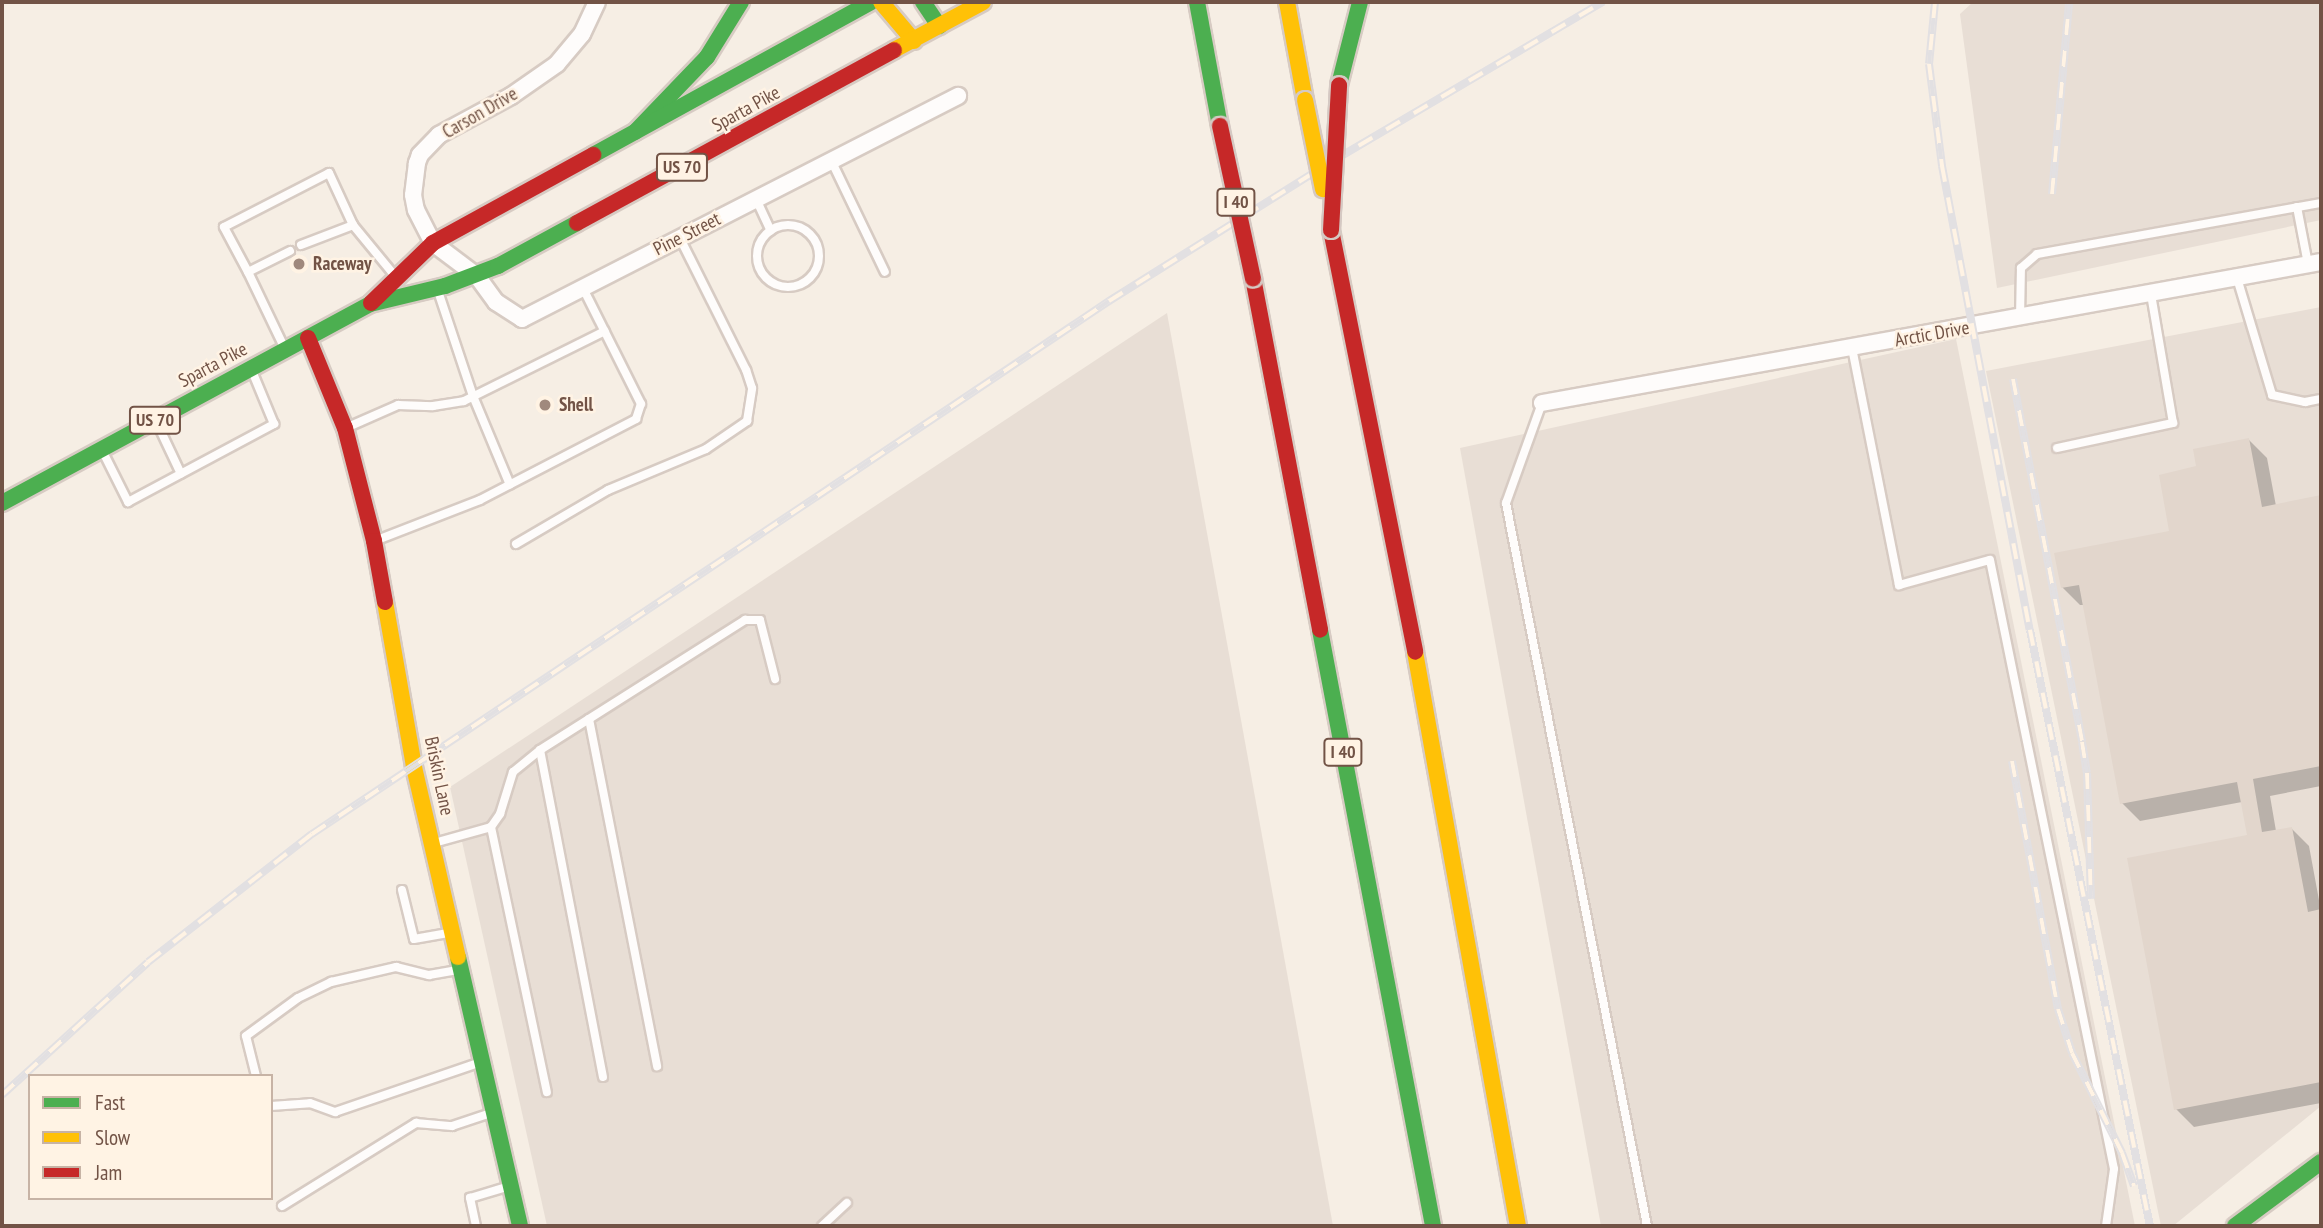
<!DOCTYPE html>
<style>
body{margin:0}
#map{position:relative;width:2323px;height:1228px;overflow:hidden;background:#f6eee4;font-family:"PT Sans Narrow",sans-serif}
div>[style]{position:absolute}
.industrial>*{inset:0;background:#e8ded5}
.shadow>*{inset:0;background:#0003}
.building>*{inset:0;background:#e2d6cc}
.roads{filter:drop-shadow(2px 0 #d7cbc3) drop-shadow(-2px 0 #d7cbc3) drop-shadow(0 2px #d7cbc3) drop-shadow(0 -2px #d7cbc3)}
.lane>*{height:8px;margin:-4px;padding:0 4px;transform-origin:4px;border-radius:4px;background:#fefcfb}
.lane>.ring{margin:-4px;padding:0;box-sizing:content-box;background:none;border:8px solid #fefcfb;border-radius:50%}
.street>*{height:16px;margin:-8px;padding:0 8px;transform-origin:8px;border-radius:8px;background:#fefcfb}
.fast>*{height:16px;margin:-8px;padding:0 8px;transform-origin:8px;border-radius:8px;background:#4caf50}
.slow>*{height:16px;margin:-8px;padding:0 8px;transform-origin:8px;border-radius:8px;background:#ffc107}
.jam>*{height:16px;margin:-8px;padding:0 8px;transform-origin:8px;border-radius:8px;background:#c62828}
.rail>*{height:8px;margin-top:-4px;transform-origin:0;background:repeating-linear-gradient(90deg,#fff3e4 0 16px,#e2e0e2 0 32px);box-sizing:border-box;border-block:2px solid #e2e0e2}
.bridges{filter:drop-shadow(2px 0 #d5c9c3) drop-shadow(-2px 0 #d5c9c3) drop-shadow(0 2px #d5c9c3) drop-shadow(0 -2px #d5c9c3)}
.slow-bridge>*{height:16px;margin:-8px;padding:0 8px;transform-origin:8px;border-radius:8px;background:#ffc107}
.jam-bridge>*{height:16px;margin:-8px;padding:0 8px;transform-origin:8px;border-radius:8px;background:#c62828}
.dots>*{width:19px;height:19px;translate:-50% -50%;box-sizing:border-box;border:4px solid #fff3e4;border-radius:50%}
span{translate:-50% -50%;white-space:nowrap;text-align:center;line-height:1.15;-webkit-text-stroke:5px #fff3e4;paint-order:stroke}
.shield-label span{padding:2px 5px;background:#fff3e4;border:2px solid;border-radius:5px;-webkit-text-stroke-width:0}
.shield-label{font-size:18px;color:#725346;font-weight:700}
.street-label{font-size:19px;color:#725346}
.poi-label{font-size:19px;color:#725346;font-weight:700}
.left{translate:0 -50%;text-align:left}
.frame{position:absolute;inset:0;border:4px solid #725346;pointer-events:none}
.legend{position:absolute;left:28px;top:1074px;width:245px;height:126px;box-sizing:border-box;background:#fff3e4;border:2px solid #c7b3a5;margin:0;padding:9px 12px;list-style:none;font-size:21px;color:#725346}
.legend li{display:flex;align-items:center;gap:14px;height:35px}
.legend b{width:35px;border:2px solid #c7b3a5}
</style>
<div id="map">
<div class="industrial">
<i style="clip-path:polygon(1973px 2px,2321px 2px,2321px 220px,1997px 288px,1960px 14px)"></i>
<i style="clip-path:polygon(2321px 307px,2321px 1106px,2173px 1226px,2161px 1226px,1986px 371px)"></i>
<i style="clip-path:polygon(1167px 313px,1333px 1226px,547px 1226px,450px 787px)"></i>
<i style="clip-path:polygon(1956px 339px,2135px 1226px,1601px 1226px,1460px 448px)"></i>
</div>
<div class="shadow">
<i style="clip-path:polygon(2249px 440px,2267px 458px,2276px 506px,2321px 497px,2321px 786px,2270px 796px,2276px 831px,2291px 828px,2309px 846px,2321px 911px,2321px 1103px,2194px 1127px,2176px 1109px,2249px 836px,2242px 802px,2140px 821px,2122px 803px,2084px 605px,2080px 605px,2062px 587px,2171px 533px,2198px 468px)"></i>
</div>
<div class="building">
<i style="clip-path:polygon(2249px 438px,2262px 507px,2321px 495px,2321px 766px,2253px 779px,2262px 832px,2292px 827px,2308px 912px,2321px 909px,2321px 1082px,2174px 1110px,2127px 858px,2247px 835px,2237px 782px,2120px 804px,2079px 585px,2061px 588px,2054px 553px,2169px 531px,2159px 475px,2196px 466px,2193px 449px)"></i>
</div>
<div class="roads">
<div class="lane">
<i style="left:831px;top:160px;width:124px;rotate:64.3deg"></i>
<i style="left:756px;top:199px;width:35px;rotate:65deg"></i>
<i style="left:2297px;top:207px;width:58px;rotate:79.1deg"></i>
<i class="ring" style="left:757px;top:225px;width:54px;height:54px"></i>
<i style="left:301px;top:245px;width:56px;rotate:-21deg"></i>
<i style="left:353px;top:225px;width:66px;rotate:50.5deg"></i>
<i style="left:248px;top:272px;width:51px;rotate:-118.1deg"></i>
<i style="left:224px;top:227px;width:118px;rotate:-27.2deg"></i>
<i style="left:329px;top:173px;width:57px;rotate:65.2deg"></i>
<i style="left:2237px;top:278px;width:122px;rotate:73.3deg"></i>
<i style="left:2272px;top:395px;width:34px;rotate:12deg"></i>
<i style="left:2305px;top:402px;width:16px;rotate:-11deg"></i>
<i style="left:438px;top:291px;width:111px;rotate:71.6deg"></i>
<i style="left:473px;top:396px;width:96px;rotate:67.4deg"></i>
<i style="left:2020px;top:318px;width:50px;rotate:-88.9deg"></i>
<i style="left:2021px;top:268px;width:21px;rotate:-41deg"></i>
<i style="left:2037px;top:254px;width:289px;rotate:-10.2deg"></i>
<i style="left:284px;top:347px;width:83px;rotate:-115.6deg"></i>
<i style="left:248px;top:272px;width:47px;rotate:-26.6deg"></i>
<i style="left:1852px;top:348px;width:242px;rotate:78.8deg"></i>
<i style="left:1899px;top:585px;width:94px;rotate:-15.4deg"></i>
<i style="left:1990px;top:560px;width:621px;rotate:78.49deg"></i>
<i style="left:2114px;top:1169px;width:58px;rotate:98deg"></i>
<i style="left:1542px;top:403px;width:106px;rotate:109.8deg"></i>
<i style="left:1506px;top:503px;width:737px;rotate:78.96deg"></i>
<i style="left:157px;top:423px;width:56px;rotate:64.8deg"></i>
<i style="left:348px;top:427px;width:55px;rotate:-23.7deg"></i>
<i style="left:398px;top:405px;width:35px;rotate:2deg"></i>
<i style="left:433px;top:406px;width:31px;rotate:-9deg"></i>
<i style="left:464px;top:401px;width:157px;rotate:-26.4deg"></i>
<i style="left:2057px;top:448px;width:119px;rotate:-12.2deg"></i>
<i style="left:2173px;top:423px;width:131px;rotate:-99.7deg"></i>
<i style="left:104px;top:454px;width:54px;rotate:63.4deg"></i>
<i style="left:128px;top:502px;width:166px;rotate:-28.1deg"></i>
<i style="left:274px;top:424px;width:57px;rotate:-112.5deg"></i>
<i style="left:377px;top:540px;width:110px;rotate:-21.2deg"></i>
<i style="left:480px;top:500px;width:176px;rotate:-27.4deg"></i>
<i style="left:636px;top:419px;width:16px;rotate:-72deg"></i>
<i style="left:641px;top:404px;width:130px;rotate:-116.6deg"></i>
<i style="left:516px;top:544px;width:107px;rotate:-30.4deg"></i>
<i style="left:608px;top:490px;width:106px;rotate:-22.7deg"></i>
<i style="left:706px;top:449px;width:50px;rotate:-34.3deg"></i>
<i style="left:747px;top:421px;width:33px;rotate:-81deg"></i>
<i style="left:752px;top:388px;width:19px;rotate:-108deg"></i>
<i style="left:746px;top:370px;width:148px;rotate:-116.6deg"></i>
<i style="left:589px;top:719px;width:354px;rotate:78.9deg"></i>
<i style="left:540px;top:750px;width:333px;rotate:79.1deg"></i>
<i style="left:491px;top:827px;width:271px;rotate:78.1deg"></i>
<i style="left:434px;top:843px;width:59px;rotate:-15.7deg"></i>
<i style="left:491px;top:827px;width:16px;rotate:-55deg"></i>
<i style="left:500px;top:814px;width:44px;rotate:-72.8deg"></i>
<i style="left:513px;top:772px;width:35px;rotate:-39deg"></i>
<i style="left:540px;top:750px;width:243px;rotate:-32.4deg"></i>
<i style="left:745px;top:620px;width:15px"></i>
<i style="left:760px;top:620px;width:61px;rotate:75.7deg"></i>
<i style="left:402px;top:890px;width:50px;rotate:76.2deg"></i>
<i style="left:414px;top:939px;width:36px;rotate:-10deg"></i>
<i style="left:256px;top:1076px;width:41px;rotate:-104deg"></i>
<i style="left:246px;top:1036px;width:64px;rotate:-36.2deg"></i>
<i style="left:298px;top:998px;width:37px;rotate:-26deg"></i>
<i style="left:331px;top:982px;width:67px;rotate:-13deg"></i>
<i style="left:396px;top:967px;width:34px;rotate:14deg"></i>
<i style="left:429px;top:975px;width:29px;rotate:-10deg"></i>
<i style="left:271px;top:1106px;width:39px;rotate:-4deg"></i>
<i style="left:310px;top:1103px;width:27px;rotate:20deg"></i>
<i style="left:335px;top:1112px;width:154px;rotate:-18.9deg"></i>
<i style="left:282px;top:1206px;width:158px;rotate:-31.8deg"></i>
<i style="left:416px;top:1123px;width:36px;rotate:5deg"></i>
<i style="left:452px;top:1126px;width:41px;rotate:-18.4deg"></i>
<i style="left:476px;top:1226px;width:29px;rotate:-102deg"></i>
<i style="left:470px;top:1198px;width:42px;rotate:-16.7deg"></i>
<i style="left:822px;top:1226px;width:34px;rotate:-43deg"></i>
</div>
<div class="street">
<i style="left:597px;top:2px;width:35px;rotate:115deg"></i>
<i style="left:582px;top:34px;width:39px;rotate:130deg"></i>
<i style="left:557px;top:64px;width:56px;rotate:145.2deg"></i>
<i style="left:511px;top:96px;width:82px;rotate:151.6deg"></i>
<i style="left:439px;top:135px;width:28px;rotate:134deg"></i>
<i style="left:420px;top:155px;width:9px;rotate:111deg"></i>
<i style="left:417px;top:163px;width:32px;rotate:97deg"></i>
<i style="left:413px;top:195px;width:15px;rotate:79deg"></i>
<i style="left:416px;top:210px;width:37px;rotate:63deg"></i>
<i style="left:433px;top:243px;width:55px;rotate:36.9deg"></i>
<i style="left:477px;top:276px;width:32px;rotate:54deg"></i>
<i style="left:496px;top:302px;width:31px;rotate:33deg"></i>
<i style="left:522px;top:319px;width:490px;rotate:-27.1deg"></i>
<i style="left:1542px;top:403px;width:792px;rotate:-10.26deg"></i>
</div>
<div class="fast">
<i style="left:923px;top:2px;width:29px;rotate:56deg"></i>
<i style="left:1197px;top:2px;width:126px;rotate:79.5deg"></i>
<i style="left:1339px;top:85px;width:86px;rotate:-75.8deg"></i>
<i style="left:635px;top:132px;width:104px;rotate:-46.2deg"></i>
<i style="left:707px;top:57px;width:65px;rotate:-58.3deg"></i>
<i style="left:593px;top:155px;width:317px;rotate:-28.8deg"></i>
<i style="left:2px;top:503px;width:418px;rotate:-28.4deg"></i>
<i style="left:370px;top:304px;width:77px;rotate:-13.5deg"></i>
<i style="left:445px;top:286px;width:57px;rotate:-20.7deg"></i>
<i style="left:498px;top:266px;width:90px;rotate:-28.6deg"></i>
<i style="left:1320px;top:630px;width:607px;rotate:79.26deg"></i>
<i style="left:458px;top:957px;width:276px;rotate:77deg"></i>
<i style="left:2235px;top:1226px;width:107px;rotate:-36.7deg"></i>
</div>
<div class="slow">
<i style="left:881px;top:2px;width:51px;rotate:49.8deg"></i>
<i style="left:1287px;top:2px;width:100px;rotate:79.6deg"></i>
<i style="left:894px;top:50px;width:101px;rotate:-28.3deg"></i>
<i style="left:385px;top:602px;width:168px;rotate:80deg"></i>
<i style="left:414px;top:767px;width:195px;rotate:77deg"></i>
<i style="left:1415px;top:652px;width:583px;rotate:79.83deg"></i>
</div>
<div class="jam">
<i style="left:577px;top:223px;width:361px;rotate:-28.6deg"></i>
<i style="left:1331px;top:230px;width:430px;rotate:78.7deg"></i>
<i style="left:1253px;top:278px;width:358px;rotate:79.2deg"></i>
<i style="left:371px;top:303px;width:86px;rotate:-44.1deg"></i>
<i style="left:433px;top:243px;width:183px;rotate:-28.8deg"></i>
<i style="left:308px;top:338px;width:97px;rotate:67.7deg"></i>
<i style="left:345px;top:428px;width:117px;rotate:75.6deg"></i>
<i style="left:374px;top:541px;width:62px;rotate:79.8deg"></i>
</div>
</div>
<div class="rail">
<i style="left:1935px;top:2px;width:62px;rotate:95.5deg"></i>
<i style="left:1929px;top:64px;width:103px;rotate:82.7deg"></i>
<i style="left:1942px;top:166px;width:472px;rotate:79.3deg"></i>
<i style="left:2030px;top:630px;width:608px;rotate:78.62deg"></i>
<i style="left:2052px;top:194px;width:193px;rotate:-84.9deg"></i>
<i style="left:2013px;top:379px;width:369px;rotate:79.2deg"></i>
<i style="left:2082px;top:742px;width:31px;rotate:81deg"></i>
<i style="left:2087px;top:773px;width:126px;rotate:88.2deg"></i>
<i style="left:2012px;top:761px;width:252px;rotate:79.5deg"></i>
<i style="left:2058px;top:1009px;width:46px;rotate:72.3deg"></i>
<i style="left:2072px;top:1053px;width:112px;rotate:63.4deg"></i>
<i style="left:2122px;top:1153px;width:35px;rotate:70deg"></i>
<i style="left:2px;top:1095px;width:197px;rotate:-42.3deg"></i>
<i style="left:148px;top:962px;width:208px;rotate:-38deg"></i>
<i style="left:312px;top:834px;width:959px;rotate:-33.77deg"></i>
<i style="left:1109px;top:301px;width:262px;rotate:-32.1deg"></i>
<i style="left:1331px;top:162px;width:316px;rotate:-30.5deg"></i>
</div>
<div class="bridges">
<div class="slow-bridge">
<i style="left:1305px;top:100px;width:91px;rotate:78.6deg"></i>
</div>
<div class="jam-bridge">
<i style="left:1220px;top:126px;width:156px;rotate:77.8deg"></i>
<i style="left:1331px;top:230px;width:145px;rotate:-86.8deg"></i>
</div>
</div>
<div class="dots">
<i style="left:299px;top:264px;background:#a0897d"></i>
<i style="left:545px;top:405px;background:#a0897d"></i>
</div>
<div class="shield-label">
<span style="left:682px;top:167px">US 70</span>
<span style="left:1236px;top:202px">I 40</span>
<span style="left:155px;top:420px">US 70</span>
<span style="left:1343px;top:752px">I 40</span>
</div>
<div class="street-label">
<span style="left:746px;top:109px;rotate:-29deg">Sparta Pike</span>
<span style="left:480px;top:113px;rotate:-30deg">Carson Drive</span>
<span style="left:687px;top:234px;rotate:-27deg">Pine Street</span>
<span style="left:1932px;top:334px;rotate:-10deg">Arctic Drive</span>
<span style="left:213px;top:365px;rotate:-28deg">Sparta Pike</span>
<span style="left:439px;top:776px;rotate:78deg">Briskin Lane</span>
</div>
<div class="poi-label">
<span class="left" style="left:313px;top:264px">Raceway</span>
<span class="left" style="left:559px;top:405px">Shell</span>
</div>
<div class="frame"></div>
<ul class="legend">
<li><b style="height:9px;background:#4caf50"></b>Fast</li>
<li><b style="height:9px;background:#ffc107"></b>Slow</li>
<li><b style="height:9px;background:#c62828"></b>Jam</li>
</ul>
</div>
